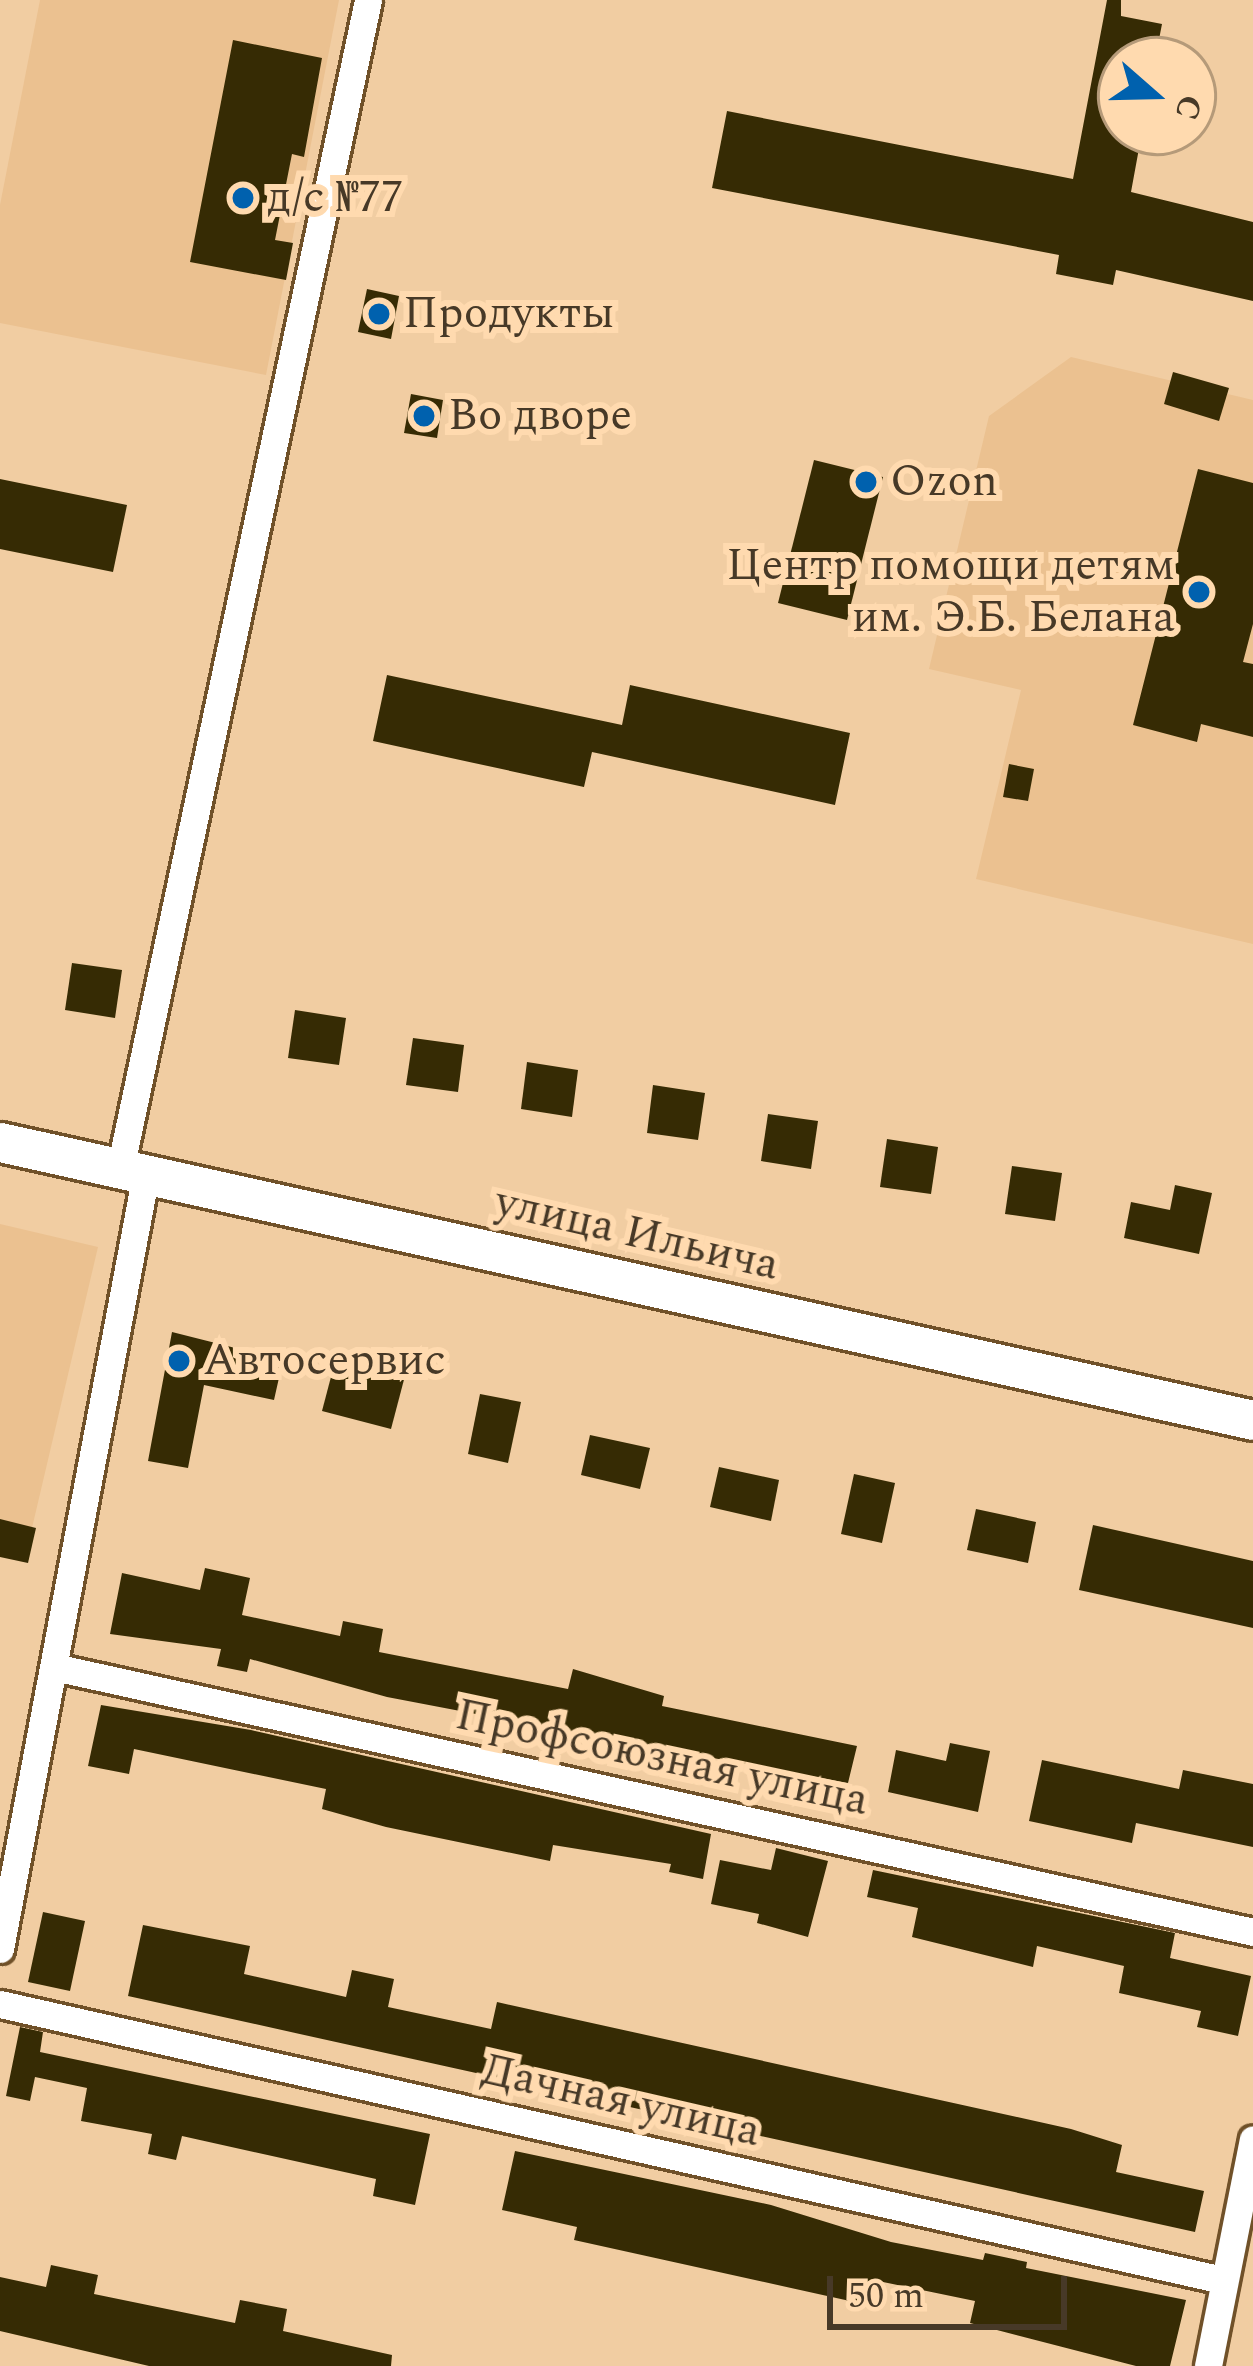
<!DOCTYPE html>
<meta charset="utf-8">
<style>
body{margin:0}
#map{position:relative;width:1253px;height:2366px;overflow:hidden;background:#f1cda2;font-family:Spectral,serif}
div>[style]{position:absolute}
.built>*{inset:0;background:#ebc190}
.building>*{inset:0;background:#362b04}
.roads{filter:drop-shadow(3px 0 #705129) drop-shadow(-3px 0 #705129) drop-shadow(0 3px #705129) drop-shadow(0 -3px #705129)}
.street>*{height:27px;margin:-13.5px;padding:0 13.5px;transform-origin:13.5px;border-radius:13.5px;background:#fff}
.secondary>*{height:39px;margin:-19.5px;padding:0 19.5px;transform-origin:19.5px;border-radius:19.5px;background:#fff}
.dots>*{width:33px;height:33px;translate:-50% -50%;box-sizing:border-box;border:6px solid #ffdaaf;border-radius:50%}
span{translate:-50% -50%;white-space:nowrap;text-align:center;line-height:1.15;-webkit-text-stroke:12px #ffdaaf;paint-order:stroke}
.poi-label{font-size:45px;color:#473927}
.left{translate:0 -50%;text-align:left}
.right{translate:-100% -50%;text-align:right}
.street-label{font-size:45px;color:#473927}
.north{position:absolute;left:1097px;top:36px;width:120px;height:120px;box-sizing:border-box;background:#ffdaaf;border:3px solid #b59a79;border-radius:50%;rotate:110deg;font-size:33px;font-weight:700;line-height:48px;text-align:center;color:#473927}
.north::after{content:'';display:block;margin:auto;width:42px;height:54px;background:#0061ae;clip-path:polygon(50% 0,100% 100%,50% 72%,0 100%)}
.scale{position:absolute;left:827px;top:2276px;width:240px;height:54px;box-sizing:border-box;border:6px solid #473927;border-top:0;padding-left:15px;font-size:36px;line-height:42px;white-space:nowrap;color:#473927;-webkit-text-stroke:9px #ffdaaf;paint-order:stroke}
</style>
<div id="map">
<div class="built">
<i style="clip-path:polygon(40px 0,339px 0,266px 375px,0 323px,0 205px)"></i>
<i style="clip-path:polygon(1071px 357px,1253px 400px,1253px 944px,976px 879px,1021px 690px,929px 669px,989px 416px)"></i>
<i style="clip-path:polygon(0 1224px,98px 1247px,24px 1562px,0 1556px)"></i>
</div>
<div class="building">
<i style="clip-path:polygon(1107px 0,1121px 0,1121px 16px,1162px 24px,1155px 60px,1121px 60px,1121px 132px,1142px 132px,1131px 192px,1253px 222px,1253px 301px,1116px 270px,1113px 285px,1056px 274px,1059px 255px,712px 188px,727px 111px,1073px 179px)"></i>
<i style="clip-path:polygon(233px 40px,322px 58px,304px 157px,292px 154px,275px 240px,293px 243px,286px 280px,190px 262px)"></i>
<i style="clip-path:polygon(367px 289px,399px 296px,391px 339px,358px 332px)"></i>
<i style="clip-path:polygon(1173px 372px,1229px 388px,1219px 421px,1164px 404px)"></i>
<i style="clip-path:polygon(411px 394px,443px 400px,437px 438px,404px 433px)"></i>
<i style="clip-path:polygon(814px 460px,883px 477px,847px 620px,778px 603px)"></i>
<i style="clip-path:polygon(1198px 469px,1253px 483px,1253px 624px,1243px 662px,1253px 664px,1253px 737px,1201px 724px,1197px 742px,1133px 725px)"></i>
<i style="clip-path:polygon(0 479px,127px 505px,113px 572px,0 549px)"></i>
<i style="clip-path:polygon(387px 675px,622px 725px,630px 685px,850px 733px,835px 805px,592px 752px,584px 787px,373px 741px)"></i>
<i style="clip-path:polygon(1009px 764px,1034px 769px,1028px 801px,1003px 797px)"></i>
<i style="clip-path:polygon(72px 963px,122px 970px,115px 1018px,65px 1010px)"></i>
<i style="clip-path:polygon(295px 1010px,346px 1018px,339px 1065px,288px 1058px)"></i>
<i style="clip-path:polygon(413px 1038px,464px 1045px,458px 1092px,406px 1085px)"></i>
<i style="clip-path:polygon(527px 1062px,578px 1070px,572px 1117px,521px 1109px)"></i>
<i style="clip-path:polygon(653px 1085px,705px 1093px,698px 1140px,647px 1133px)"></i>
<i style="clip-path:polygon(768px 1114px,818px 1121px,811px 1169px,761px 1161px)"></i>
<i style="clip-path:polygon(887px 1139px,938px 1147px,931px 1194px,880px 1187px)"></i>
<i style="clip-path:polygon(1012px 1166px,1062px 1173px,1055px 1221px,1005px 1214px)"></i>
<i style="clip-path:polygon(1175px 1185px,1212px 1193px,1199px 1254px,1124px 1238px,1131px 1202px,1170px 1210px)"></i>
<i style="clip-path:polygon(172px 1332px,283px 1360px,274px 1400px,204px 1385px,188px 1468px,148px 1461px)"></i>
<i style="clip-path:polygon(337px 1354px,406px 1372px,391px 1429px,322px 1411px)"></i>
<i style="clip-path:polygon(480px 1394px,521px 1402px,508px 1463px,468px 1454px)"></i>
<i style="clip-path:polygon(590px 1435px,650px 1448px,640px 1489px,581px 1475px)"></i>
<i style="clip-path:polygon(719px 1467px,779px 1480px,771px 1521px,710px 1507px)"></i>
<i style="clip-path:polygon(854px 1474px,895px 1483px,882px 1543px,841px 1534px)"></i>
<i style="clip-path:polygon(976px 1509px,1036px 1522px,1028px 1563px,967px 1550px)"></i>
<i style="clip-path:polygon(0 1519px,36px 1528px,28px 1563px,0 1557px)"></i>
<i style="clip-path:polygon(1093px 1525px,1253px 1561px,1253px 1628px,1079px 1590px)"></i>
<i style="clip-path:polygon(205px 1568px,250px 1578px,242px 1615px,340px 1636px,343px 1621px,383px 1629px,379px 1652px,568px 1689px,573px 1669px,664px 1696px,662px 1706px,857px 1746px,848px 1783px,654px 1747px,652px 1757px,611px 1748px,612px 1740px,387px 1697px,250px 1659px,247px 1672px,217px 1666px,221px 1649px,110px 1634px,122px 1573px,200px 1590px)"></i>
<i style="clip-path:polygon(101px 1705px,251px 1730px,711px 1834px,703px 1879px,669px 1872px,671px 1864px,553px 1845px,550px 1861px,386px 1827px,322px 1809px,326px 1789px,134px 1749px,129px 1774px,88px 1766px)"></i>
<i style="clip-path:polygon(950px 1743px,990px 1751px,978px 1812px,888px 1792px,896px 1750px,946px 1761px)"></i>
<i style="clip-path:polygon(1042px 1760px,1179px 1789px,1183px 1770px,1253px 1784px,1253px 1847px,1136px 1823px,1132px 1843px,1029px 1821px)"></i>
<i style="clip-path:polygon(776px 1848px,828px 1861px,808px 1937px,757px 1923px,759px 1914px,711px 1904px,720px 1860px,771px 1870px)"></i>
<i style="clip-path:polygon(873px 1870px,1175px 1933px,1170px 1958px,1251px 1976px,1238px 2036px,1197px 2027px,1201px 2011px,1119px 1993px,1124px 1966px,1037px 1946px,1033px 1967px,912px 1937px,918px 1908px,867px 1897px)"></i>
<i style="clip-path:polygon(43px 1912px,85px 1921px,70px 1991px,28px 1982px)"></i>
<i style="clip-path:polygon(143px 1925px,250px 1946px,244px 1974px,346px 1997px,352px 1970px,394px 1979px,388px 2007px,491px 2029px,497px 2002px,1071px 2129px,1122px 2145px,1116px 2172px,1204px 2191px,1195px 2232px,128px 1996px)"></i>
<i style="clip-path:polygon(20px 2027px,43px 2032px,40px 2052px,430px 2134px,415px 2205px,373px 2196px,376px 2179px,182px 2136px,176px 2160px,148px 2154px,152px 2134px,81px 2121px,87px 2088px,35px 2077px,30px 2101px,6px 2096px)"></i>
<i style="clip-path:polygon(515px 2151px,771px 2205px,891px 2242px,983px 2260px,985px 2253px,1027px 2262px,1026px 2268px,1186px 2300px,1170px 2366px,1136px 2366px,970px 2323px,975px 2301px,883px 2282px,877px 2307px,574px 2240px,577px 2227px,502px 2210px)"></i>
<i style="clip-path:polygon(51px 2265px,98px 2275px,94px 2294px,235px 2323px,240px 2300px,287px 2309px,283px 2331px,392px 2355px,391px 2366px,149px 2366px,0 2331px,0 2277px,46px 2287px)"></i>
</div>
<div class="roads">
<div class="street">
<i style="left:120px;top:1169px;width:1195px;rotate:-78.02deg"></i>
<i style="left:54px;top:1667px;width:1228px;rotate:12.46deg"></i>
<i style="left:0;top:1949px;width:790px;rotate:-79.34deg"></i>
<i style="left:0;top:2004px;width:1254px;rotate:12.72deg"></i>
<i style="left:1208px;top:2366px;width:231px;rotate:-78.8deg"></i>
</div>
<div class="secondary">
<i style="left:0;top:1142px;width:1283px;rotate:12.51deg"></i>
</div>
</div>
<div class="dots">
<i style="left:243px;top:198px;background:#0061ae"></i>
<i style="left:379px;top:314px;background:#0061ae"></i>
<i style="left:424px;top:416px;background:#0061ae"></i>
<i style="left:866px;top:482px;background:#0061ae"></i>
<i style="left:1199px;top:592px;background:#0061ae"></i>
<i style="left:179px;top:1361px;background:#0061ae"></i>
</div>
<div class="poi-label">
<span class="left" style="left:267px;top:198px">д/с №77</span>
<span class="left" style="left:403px;top:314px">Продукты</span>
<span class="left" style="left:448px;top:416px">Во дворе</span>
<span class="left" style="left:890px;top:482px">Ozon</span>
<span class="right" style="left:1175px;top:592px">Центр помощи детям<br>им. Э.Б. Белана</span>
<span class="left" style="left:203px;top:1361px">Автосервис</span>
</div>
<div class="street-label">
<span style="left:637px;top:1234px;rotate:13deg">улица Ильича</span>
<span style="left:662px;top:1758px;rotate:12deg">Профсоюзная улица</span>
<span style="left:621px;top:2101px;rotate:13deg">Дачная улица</span>
</div>
<div class="north">С</div>
<div class="scale">50 m</div>
</div>
